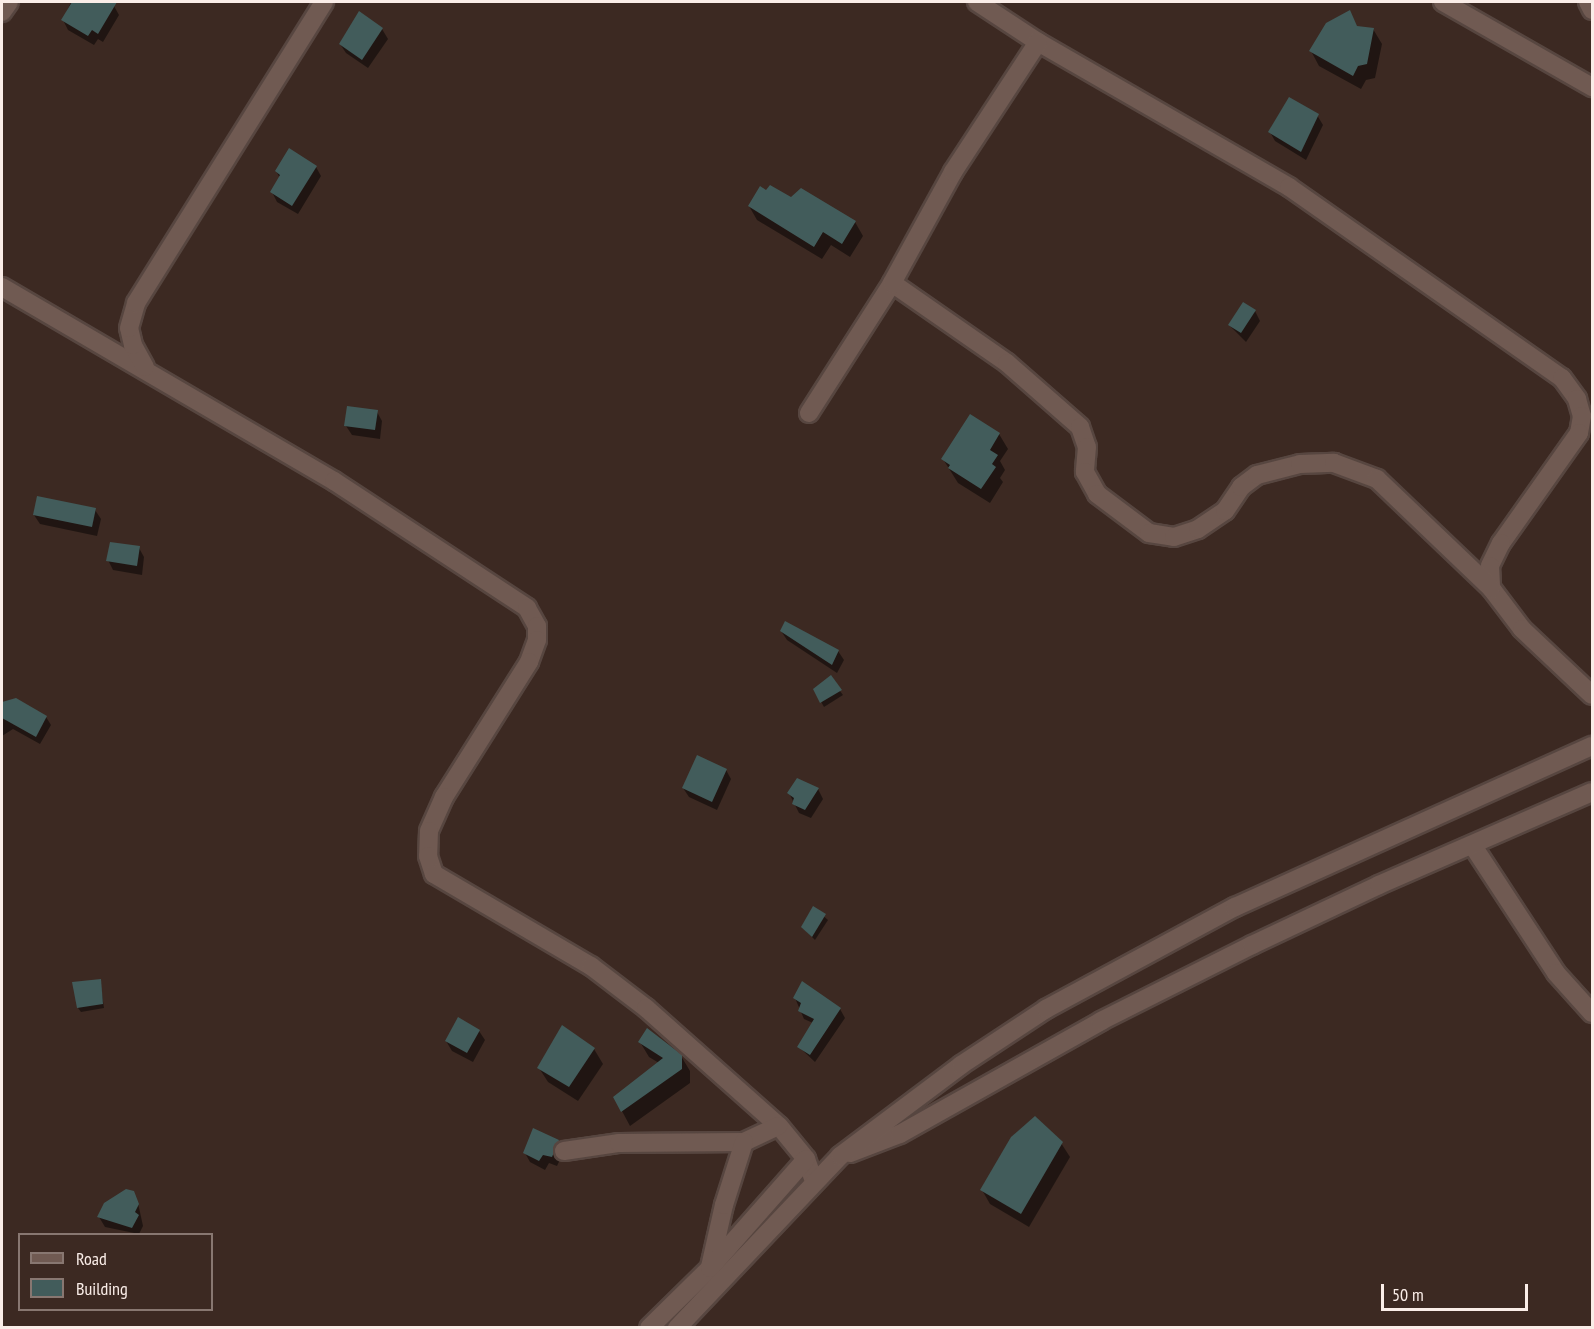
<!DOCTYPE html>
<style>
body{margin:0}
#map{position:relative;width:1594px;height:1329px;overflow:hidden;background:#3c2922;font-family:"PT Sans Narrow",sans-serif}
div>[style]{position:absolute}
.shadow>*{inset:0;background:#0007}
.building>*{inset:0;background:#425c5b}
.roads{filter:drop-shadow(2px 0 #574640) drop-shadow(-2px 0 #574640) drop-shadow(0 2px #574640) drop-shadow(0 -2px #574640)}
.street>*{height:18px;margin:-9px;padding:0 9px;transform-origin:9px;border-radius:9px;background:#705a52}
span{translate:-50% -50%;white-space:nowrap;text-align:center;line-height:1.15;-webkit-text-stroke:6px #3c2922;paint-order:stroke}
.frame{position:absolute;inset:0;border:3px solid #faede8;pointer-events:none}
.legend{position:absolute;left:18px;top:1233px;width:195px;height:78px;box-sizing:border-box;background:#3c2922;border:2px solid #887771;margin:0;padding:8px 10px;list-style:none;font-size:18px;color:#faede8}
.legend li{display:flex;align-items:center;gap:12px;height:30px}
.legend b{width:30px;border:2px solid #887771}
.scale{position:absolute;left:1381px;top:1284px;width:147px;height:27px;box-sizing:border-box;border:3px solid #faede8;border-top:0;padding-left:8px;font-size:18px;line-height:21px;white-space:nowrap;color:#faede8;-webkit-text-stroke:4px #3c2922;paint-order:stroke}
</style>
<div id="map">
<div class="shadow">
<i style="clip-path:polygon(71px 2px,107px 2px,114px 6px,119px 15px,103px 42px,98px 39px,94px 45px,68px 30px,63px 20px)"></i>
<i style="clip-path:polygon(1358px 27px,1373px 29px,1382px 44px,1375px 78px,1366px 80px,1361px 89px,1319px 66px,1311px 51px)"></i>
<i style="clip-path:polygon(382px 29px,388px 39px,368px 68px,346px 53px,340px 44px)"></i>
<i style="clip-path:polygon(1317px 115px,1323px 125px,1306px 160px,1275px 141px,1270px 132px)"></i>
<i style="clip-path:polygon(316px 167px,321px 176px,298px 214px,277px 202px,272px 192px,280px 178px,276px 171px)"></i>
<i style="clip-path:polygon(791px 199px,855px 222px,863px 236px,850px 257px,831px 245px,822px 259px,757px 220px,749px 206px)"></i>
<i style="clip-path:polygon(1255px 311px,1260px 321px,1246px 342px,1229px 325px)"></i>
<i style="clip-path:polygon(377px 412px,382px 421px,380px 439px,352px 435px,346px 426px)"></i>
<i style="clip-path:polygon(999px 434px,1008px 449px,1000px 461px,1005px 470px,1000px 478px,1003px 482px,990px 503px,958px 483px,943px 459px)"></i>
<i style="clip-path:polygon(95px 510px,101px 519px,97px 536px,40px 524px,34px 515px)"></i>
<i style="clip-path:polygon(139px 548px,144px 557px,142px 575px,113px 570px,108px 560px)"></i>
<i style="clip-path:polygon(781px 631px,838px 651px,844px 660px,837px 673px,787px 640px)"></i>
<i style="clip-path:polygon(830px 678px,843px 695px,824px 707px,814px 689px)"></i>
<i style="clip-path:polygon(16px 700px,46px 717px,51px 725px,40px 744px,13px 729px,2px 736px,2px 703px)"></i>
<i style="clip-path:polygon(726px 770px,731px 779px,717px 810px,689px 797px,683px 788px)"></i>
<i style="clip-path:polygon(818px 789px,823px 799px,811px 818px,799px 813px,789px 793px)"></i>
<i style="clip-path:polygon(814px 908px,828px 920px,815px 940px,802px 927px)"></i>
<i style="clip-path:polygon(100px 981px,104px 1008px,81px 1012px,78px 1008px)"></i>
<i style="clip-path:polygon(802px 983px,840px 1009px,845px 1018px,815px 1062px,799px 1047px,813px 1023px,804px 1019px,795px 998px)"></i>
<i style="clip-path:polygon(563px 1027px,594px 1049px,603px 1064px,578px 1101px,548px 1082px,539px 1068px)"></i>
<i style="clip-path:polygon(479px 1031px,485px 1040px,473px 1062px,452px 1051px,446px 1041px)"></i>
<i style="clip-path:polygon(640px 1042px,681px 1056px,690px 1071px,690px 1083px,630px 1126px,615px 1098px,659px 1063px,649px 1057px)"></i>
<i style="clip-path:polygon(558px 1141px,564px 1151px,557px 1166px,549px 1163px,545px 1170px,530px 1162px,525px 1153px)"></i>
<i style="clip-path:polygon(1061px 1143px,1070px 1157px,1029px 1227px,990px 1204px,982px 1190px)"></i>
<i style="clip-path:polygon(138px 1203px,143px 1226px,139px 1234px,105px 1227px,99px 1217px)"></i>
</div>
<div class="building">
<i style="clip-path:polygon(72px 2px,117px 2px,98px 34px,92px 30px,88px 36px,61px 20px)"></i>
<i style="clip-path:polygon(1350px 10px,1357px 26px,1374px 28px,1367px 64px,1358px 66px,1353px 76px,1309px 51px,1326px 23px)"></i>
<i style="clip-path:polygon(359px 11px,383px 28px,362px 60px,339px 44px)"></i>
<i style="clip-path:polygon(1289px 97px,1319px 114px,1301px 152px,1268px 132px)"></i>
<i style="clip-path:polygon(289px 148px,317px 166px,292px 206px,270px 192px,280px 175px,275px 171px)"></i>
<i style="clip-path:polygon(770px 185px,791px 197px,801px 188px,856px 221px,842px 244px,823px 232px,814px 247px,748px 206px,760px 186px,766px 190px)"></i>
<i style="clip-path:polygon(1243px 302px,1256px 310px,1241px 333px,1228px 325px)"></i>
<i style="clip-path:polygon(347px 406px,378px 410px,375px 430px,344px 426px)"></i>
<i style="clip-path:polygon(970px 414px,1000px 433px,990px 450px,998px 455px,992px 464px,996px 467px,981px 489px,948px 468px,950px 465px,941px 459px)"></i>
<i style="clip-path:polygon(37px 496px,96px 508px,92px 527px,33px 515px)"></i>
<i style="clip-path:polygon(110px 542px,140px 546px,137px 566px,106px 561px)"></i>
<i style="clip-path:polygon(785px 621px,839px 650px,832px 665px,780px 631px)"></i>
<i style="clip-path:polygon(831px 675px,842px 690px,820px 703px,813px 689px)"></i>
<i style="clip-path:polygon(16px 698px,47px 716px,36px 737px,2px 718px,2px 702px)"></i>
<i style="clip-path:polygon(697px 755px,727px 769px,712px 802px,682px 788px)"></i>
<i style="clip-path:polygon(797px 778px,819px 788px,805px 810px,792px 804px,794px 798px,787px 793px)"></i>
<i style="clip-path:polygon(813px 906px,826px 914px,812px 937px,801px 927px)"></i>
<i style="clip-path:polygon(101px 979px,103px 1004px,77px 1008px,72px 982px)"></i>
<i style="clip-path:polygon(802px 981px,841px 1008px,810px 1055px,797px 1047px,814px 1019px,798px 1011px,801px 1003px,793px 998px)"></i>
<i style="clip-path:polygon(458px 1017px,480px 1030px,467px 1053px,445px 1041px)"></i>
<i style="clip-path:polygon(562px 1025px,595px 1048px,569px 1087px,537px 1068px)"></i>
<i style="clip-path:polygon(647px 1028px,682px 1055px,682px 1069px,621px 1112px,613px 1097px,663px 1058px,638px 1042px)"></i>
<i style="clip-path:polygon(1035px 1116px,1063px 1142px,1021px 1214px,980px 1190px,1011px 1137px)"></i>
<i style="clip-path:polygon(533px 1128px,559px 1140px,552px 1157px,543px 1155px,539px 1161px,523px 1153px)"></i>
<i style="clip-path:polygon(126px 1189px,134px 1191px,139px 1204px,135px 1212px,139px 1215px,132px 1228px,97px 1217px,104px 1203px)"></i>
</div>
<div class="roads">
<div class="street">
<i style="left:977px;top:2px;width:73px;rotate:33.3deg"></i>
<i style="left:1038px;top:42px;width:290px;rotate:30deg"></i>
<i style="left:1289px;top:187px;width:333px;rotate:35deg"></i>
<i style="left:1562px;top:378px;width:26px;rotate:54deg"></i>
<i style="left:1577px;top:399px;width:18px;rotate:74deg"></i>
<i style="left:1582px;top:416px;width:17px;rotate:100deg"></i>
<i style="left:1579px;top:433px;width:135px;rotate:125.3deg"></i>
<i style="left:1501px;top:543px;width:25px;rotate:116deg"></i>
<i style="left:1490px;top:566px;width:22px;rotate:87deg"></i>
<i style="left:1491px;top:588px;width:51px;rotate:52.9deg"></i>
<i style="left:1522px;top:629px;width:96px;rotate:43.3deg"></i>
<i style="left:1443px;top:2px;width:172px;rotate:29.7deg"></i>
<i style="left:1588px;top:2px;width:9px;rotate:63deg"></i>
<i style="left:2px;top:12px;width:12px;rotate:-55deg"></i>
<i style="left:892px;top:283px;width:140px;rotate:34.8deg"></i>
<i style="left:1007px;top:363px;width:97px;rotate:41.2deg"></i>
<i style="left:1080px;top:427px;width:21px;rotate:71deg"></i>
<i style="left:1087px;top:447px;width:25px;rotate:95deg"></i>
<i style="left:1085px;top:472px;width:25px;rotate:61deg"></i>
<i style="left:1097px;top:494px;width:65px;rotate:36.9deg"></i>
<i style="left:1149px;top:533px;width:25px;rotate:9deg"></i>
<i style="left:1174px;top:537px;width:25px;rotate:-18deg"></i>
<i style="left:1198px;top:529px;width:32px;rotate:-34deg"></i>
<i style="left:1225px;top:511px;width:29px;rotate:-56deg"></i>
<i style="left:1241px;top:487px;width:20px;rotate:-37deg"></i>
<i style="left:1257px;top:475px;width:44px;rotate:-14.3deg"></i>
<i style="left:1300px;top:464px;width:34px;rotate:-2deg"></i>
<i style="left:1334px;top:463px;width:46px;rotate:20.4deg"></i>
<i style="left:1377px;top:479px;width:158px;rotate:43.7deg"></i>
<i style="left:2px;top:287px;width:385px;rotate:30.3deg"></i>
<i style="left:334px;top:481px;width:231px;rotate:33.3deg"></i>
<i style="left:527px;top:608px;width:21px;rotate:61deg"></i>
<i style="left:537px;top:626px;width:14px;rotate:90deg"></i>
<i style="left:537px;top:640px;width:23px;rotate:110deg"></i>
<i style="left:529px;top:662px;width:160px;rotate:122.2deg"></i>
<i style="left:444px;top:797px;width:37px;rotate:114deg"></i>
<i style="left:429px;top:831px;width:25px;rotate:92deg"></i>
<i style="left:428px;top:856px;width:19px;rotate:72deg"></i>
<i style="left:434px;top:874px;width:182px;rotate:30.4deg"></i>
<i style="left:591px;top:966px;width:69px;rotate:37.4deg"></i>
<i style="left:646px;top:1008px;width:178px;rotate:41.6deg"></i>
<i style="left:779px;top:1126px;width:43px;rotate:50.7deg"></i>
<i style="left:806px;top:1159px;width:23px;rotate:70deg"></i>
<i style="left:145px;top:367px;width:25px;rotate:-119deg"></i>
<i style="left:133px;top:345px;width:17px;rotate:-103deg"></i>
<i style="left:129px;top:328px;width:26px;rotate:-74deg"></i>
<i style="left:136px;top:303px;width:355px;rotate:-58deg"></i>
<i style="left:809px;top:413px;width:154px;rotate:-57.4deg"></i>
<i style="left:892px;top:283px;width:127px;rotate:-61.2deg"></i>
<i style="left:953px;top:172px;width:155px;rotate:-56.8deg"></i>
<i style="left:1473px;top:846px;width:152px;rotate:56.8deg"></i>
<i style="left:1556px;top:973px;width:54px;rotate:48deg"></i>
<i style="left:564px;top:1151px;width:56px;rotate:-8.3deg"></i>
<i style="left:619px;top:1143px;width:125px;rotate:-0.5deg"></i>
<i style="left:744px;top:1142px;width:38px;rotate:-25deg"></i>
<i style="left:850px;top:1153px;width:53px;rotate:-20.8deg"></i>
<i style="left:900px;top:1134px;width:231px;rotate:-29.3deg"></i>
<i style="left:1101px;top:1021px;width:169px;rotate:-26.7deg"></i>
<i style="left:1252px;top:945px;width:140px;rotate:-25.3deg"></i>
<i style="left:1379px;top:885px;width:232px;rotate:-23.6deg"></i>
<i style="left:710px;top:1267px;width:64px;rotate:-77.3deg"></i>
<i style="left:724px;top:1205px;width:66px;rotate:-72.4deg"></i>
<i style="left:649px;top:1328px;width:86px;rotate:-44.5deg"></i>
<i style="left:710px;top:1268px;width:145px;rotate:-48.6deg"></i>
<i style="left:677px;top:1328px;width:237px;rotate:-46.5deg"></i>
<i style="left:840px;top:1156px;width:151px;rotate:-36.9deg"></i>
<i style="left:961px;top:1065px;width:102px;rotate:-33.4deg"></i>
<i style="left:1046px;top:1009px;width:215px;rotate:-28.4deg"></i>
<i style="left:1235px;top:907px;width:392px;rotate:-24.3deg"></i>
</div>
</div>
<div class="frame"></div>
<ul class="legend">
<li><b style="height:8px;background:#705a52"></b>Road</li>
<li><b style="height:16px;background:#425c5b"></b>Building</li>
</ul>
<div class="scale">50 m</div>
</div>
